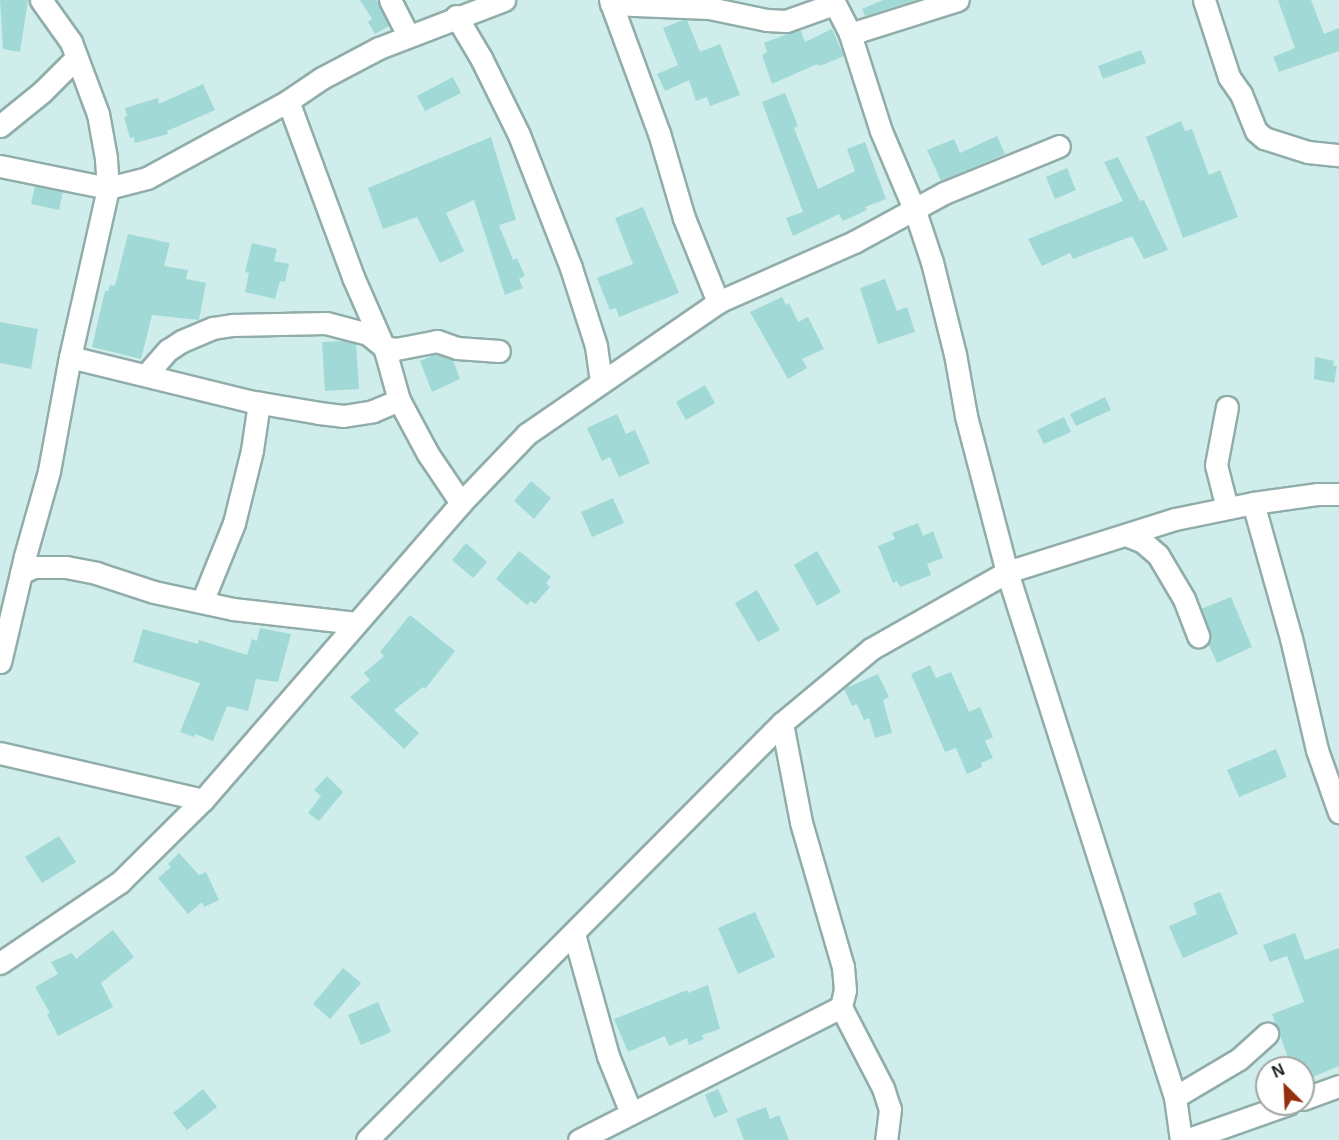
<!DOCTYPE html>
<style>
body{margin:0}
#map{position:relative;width:1339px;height:1140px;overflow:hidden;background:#cfedeb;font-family:Arial,sans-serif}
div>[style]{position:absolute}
.building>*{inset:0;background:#a1d9d6}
.roads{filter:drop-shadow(2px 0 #90adaa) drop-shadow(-2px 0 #90adaa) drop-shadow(0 2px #90adaa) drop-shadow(0 -2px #90adaa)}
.street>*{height:21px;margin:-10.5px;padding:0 10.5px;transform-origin:10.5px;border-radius:10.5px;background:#fff}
span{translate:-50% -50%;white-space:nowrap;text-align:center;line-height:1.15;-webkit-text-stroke:4.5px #fff;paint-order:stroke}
.north{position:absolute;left:1255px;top:1056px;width:60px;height:60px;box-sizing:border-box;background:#fff;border:2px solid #a1a5a5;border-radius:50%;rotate:336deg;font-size:16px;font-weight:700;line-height:24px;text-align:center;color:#131f1e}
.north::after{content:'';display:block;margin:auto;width:21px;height:27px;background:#962f0e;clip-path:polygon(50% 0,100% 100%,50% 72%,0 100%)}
</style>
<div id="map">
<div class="building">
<i style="clip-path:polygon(0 0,28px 0,20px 52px,3px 49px)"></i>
<i style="clip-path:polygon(360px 0,377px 0,389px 26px,375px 34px,368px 22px,372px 19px)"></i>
<i style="clip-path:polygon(883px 0,916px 0,865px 16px,862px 9px)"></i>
<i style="clip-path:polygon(1278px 0,1311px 0,1324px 34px,1339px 28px,1339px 51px,1279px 72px,1273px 57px,1295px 48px)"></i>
<i style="clip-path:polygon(683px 20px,687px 20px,700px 52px,720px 44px,740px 95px,710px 106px,707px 97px,696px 101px,689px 80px,665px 91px,657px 74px,678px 65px,663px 28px)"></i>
<i style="clip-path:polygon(800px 29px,805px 42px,832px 29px,844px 56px,825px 64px,818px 66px,817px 64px,772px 84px,762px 55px,767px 52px,764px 43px)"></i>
<i style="clip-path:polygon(1141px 50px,1146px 63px,1103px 79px,1098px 66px)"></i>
<i style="clip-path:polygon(453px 77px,461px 93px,425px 111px,417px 96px)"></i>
<i style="clip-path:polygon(203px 84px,215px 110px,167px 131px,168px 134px,135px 143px,134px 137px,130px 138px,124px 117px,127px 116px,125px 108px,158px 98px,159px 104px)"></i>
<i style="clip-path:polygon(785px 93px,798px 126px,794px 128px,818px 189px,855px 171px,847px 149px,865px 142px,886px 199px,865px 207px,867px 210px,843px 221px,839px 214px,793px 236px,786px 218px,803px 212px,762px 102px)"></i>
<i style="clip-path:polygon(1181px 121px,1185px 131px,1192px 129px,1209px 175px,1220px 170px,1238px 217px,1183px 238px,1146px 137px)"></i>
<i style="clip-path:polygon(997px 136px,1005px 154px,941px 181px,927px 150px,954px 139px,960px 153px)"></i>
<i style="clip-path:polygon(491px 137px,516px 220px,499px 225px,513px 260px,517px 258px,525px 276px,519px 279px,523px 288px,505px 295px,474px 200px,446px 213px,464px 251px,440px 263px,417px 217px,383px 229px,368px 188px)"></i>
<i style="clip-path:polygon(1118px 157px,1140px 201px,1144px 200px,1168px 250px,1144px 259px,1132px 236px,1073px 259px,1070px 253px,1042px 266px,1028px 239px,1123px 201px,1104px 162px)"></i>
<i style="clip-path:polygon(1067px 168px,1076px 190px,1055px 199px,1046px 177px)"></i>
<i style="clip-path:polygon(35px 186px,63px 192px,59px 210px,31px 204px)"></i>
<i style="clip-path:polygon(643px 207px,679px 293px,619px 317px,616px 308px,610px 310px,597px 278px,633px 264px,615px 218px)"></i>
<i style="clip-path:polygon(128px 234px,170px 243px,164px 266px,188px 270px,186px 279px,206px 283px,199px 320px,152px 315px,141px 359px,92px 347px,105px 291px,108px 291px,110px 285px,115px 286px)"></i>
<i style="clip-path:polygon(252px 243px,277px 249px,274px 261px,289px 264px,285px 282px,280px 281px,275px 299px,245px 292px,249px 273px,245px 272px)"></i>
<i style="clip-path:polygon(885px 279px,897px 311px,907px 307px,915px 332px,878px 344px,860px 288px)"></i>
<i style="clip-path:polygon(782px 297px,786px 305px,789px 303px,798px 322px,808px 317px,824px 349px,802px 359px,807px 368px,788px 379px,750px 312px)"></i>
<i style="clip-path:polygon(0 322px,38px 329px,31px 369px,0 363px)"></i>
<i style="clip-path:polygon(343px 341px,356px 344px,359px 389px,325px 391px,322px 342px)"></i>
<i style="clip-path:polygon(436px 354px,453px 360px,460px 379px,432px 392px,420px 361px)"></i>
<i style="clip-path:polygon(1315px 357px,1334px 361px,1333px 366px,1337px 366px,1334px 383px,1314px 379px)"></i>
<i style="clip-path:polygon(705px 385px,715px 403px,686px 420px,676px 402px)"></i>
<i style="clip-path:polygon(1105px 397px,1111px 410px,1076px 426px,1070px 414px)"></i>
<i style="clip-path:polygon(617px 414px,626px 434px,635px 430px,650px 463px,619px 477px,610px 457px,602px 461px,587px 428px)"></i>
<i style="clip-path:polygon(1064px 417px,1071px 432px,1044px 444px,1037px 430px)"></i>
<i style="clip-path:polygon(531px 481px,551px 498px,534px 519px,514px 501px)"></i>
<i style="clip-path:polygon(613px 498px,624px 523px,592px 537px,581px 512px)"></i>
<i style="clip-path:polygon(918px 523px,923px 536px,933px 531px,943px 558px,927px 564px,931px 575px,900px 587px,897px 581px,893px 583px,878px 546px,895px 539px,892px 533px)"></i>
<i style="clip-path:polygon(466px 543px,487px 562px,473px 578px,452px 560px)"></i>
<i style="clip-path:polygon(519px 551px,551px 577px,546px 583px,550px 587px,535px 604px,531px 601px,527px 605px,496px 579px)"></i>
<i style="clip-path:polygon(817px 551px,841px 592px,817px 606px,794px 565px)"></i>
<i style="clip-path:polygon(757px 590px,780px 630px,758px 642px,735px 603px)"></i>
<i style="clip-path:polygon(1231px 597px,1252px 647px,1217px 663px,1208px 643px,1210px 632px,1201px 609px)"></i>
<i style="clip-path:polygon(410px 615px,455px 651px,425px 689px,423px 687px,394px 710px,419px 733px,404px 749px,350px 697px,370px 680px,364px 673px,384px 656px,380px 652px)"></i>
<i style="clip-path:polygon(260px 628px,291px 634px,278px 682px,256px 679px,248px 711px,227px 706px,213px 741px,195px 734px,194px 737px,180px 732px,200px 683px,133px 662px,143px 629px,198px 644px,199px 640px,247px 655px,252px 639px,257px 641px)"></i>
<i style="clip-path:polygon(930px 665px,936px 678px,951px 672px,969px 712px,980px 707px,993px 737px,985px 741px,993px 758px,981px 763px,982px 767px,967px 774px,956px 748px,945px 752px,911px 674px)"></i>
<i style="clip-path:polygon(878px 674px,889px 697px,883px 700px,892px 733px,875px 738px,869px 718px,864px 720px,857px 704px,852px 706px,844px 689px)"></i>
<i style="clip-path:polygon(1276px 749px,1287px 777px,1239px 797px,1227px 770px)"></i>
<i style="clip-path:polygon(327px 776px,343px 792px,319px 821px,308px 813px,321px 796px,314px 790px)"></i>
<i style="clip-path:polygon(59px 836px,76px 862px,42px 883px,25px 857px)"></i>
<i style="clip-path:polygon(179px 853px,199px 875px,206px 872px,219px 900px,204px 907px,202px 902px,188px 914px,158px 878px,171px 867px,168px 864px)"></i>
<i style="clip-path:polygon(1220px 892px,1238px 934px,1183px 958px,1169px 926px,1197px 914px,1193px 903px)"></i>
<i style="clip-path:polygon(755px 912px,775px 957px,738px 974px,718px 928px)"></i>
<i style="clip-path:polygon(113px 930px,134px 957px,101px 983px,113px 1007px,58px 1036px,47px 1014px,50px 1013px,35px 987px,58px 974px,51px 962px,72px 953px,76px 959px)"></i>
<i style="clip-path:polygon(1295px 933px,1305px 960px,1339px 948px,1339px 1066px,1303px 1081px,1303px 1068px,1292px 1068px,1272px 1014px,1304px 1002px,1287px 956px,1270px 962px,1263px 945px)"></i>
<i style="clip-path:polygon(343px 968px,361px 983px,330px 1019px,313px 1004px)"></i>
<i style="clip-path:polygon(708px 985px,720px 1029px,702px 1035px,704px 1039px,689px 1045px,687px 1038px,669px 1046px,665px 1036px,628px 1052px,614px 1019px,687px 990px,688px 993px)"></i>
<i style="clip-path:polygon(378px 1002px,391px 1032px,361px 1045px,348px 1015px)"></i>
<i style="clip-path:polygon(203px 1089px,217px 1107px,187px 1130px,173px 1113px)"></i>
<i style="clip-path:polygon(718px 1089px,728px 1112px,714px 1118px,705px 1095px)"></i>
<i style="clip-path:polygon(766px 1107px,770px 1119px,779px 1115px,789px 1140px,744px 1140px,736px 1119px)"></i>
</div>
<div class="roads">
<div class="street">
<i style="left:390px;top:0;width:39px;rotate:63deg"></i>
<i style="left:610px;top:0;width:142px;rotate:69.8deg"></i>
<i style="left:659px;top:133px;width:89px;rotate:73.6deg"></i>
<i style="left:684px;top:218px;width:91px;rotate:68deg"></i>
<i style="left:833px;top:0;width:38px;rotate:63deg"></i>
<i style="left:850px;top:34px;width:102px;rotate:72.3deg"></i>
<i style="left:881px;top:131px;width:87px;rotate:67deg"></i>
<i style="left:915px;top:211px;width:54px;rotate:71.6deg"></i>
<i style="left:932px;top:262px;width:95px;rotate:76deg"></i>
<i style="left:955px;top:354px;width:63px;rotate:79.9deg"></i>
<i style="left:966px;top:416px;width:161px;rotate:75.3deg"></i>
<i style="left:1007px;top:572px;width:551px;rotate:72.26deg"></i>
<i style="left:1175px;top:1097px;width:43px;rotate:82.1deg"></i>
<i style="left:1204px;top:0;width:81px;rotate:72deg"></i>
<i style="left:1229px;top:77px;width:21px;rotate:55deg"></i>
<i style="left:1241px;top:94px;width:40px;rotate:68deg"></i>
<i style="left:1256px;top:131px;width:11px;rotate:41deg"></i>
<i style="left:1264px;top:138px;width:46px;rotate:17.7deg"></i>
<i style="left:1308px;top:152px;width:31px;rotate:6deg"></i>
<i style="left:611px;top:4px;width:98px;rotate:2.3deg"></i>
<i style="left:709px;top:8px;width:59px;rotate:11.7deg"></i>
<i style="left:767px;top:20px;width:19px;rotate:3deg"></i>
<i style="left:786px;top:21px;width:51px;rotate:-19.5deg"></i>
<i style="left:456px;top:16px;width:49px;rotate:59.2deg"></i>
<i style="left:481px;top:58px;width:86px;rotate:63.7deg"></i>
<i style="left:519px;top:135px;width:143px;rotate:68.6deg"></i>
<i style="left:571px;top:268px;width:82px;rotate:72.2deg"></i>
<i style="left:596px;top:346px;width:35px;rotate:82deg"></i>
<i style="left:850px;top:34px;width:113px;rotate:-17.5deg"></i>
<i style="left:288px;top:101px;width:188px;rotate:69.7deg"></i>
<i style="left:353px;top:277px;width:80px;rotate:66.3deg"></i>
<i style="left:385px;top:350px;width:52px;rotate:74.4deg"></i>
<i style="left:399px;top:400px;width:61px;rotate:61.8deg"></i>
<i style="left:428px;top:454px;width:59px;rotate:56deg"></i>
<i style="left:0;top:126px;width:54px;rotate:-39deg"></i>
<i style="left:42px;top:92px;width:49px;rotate:-45deg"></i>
<i style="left:0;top:166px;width:110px;rotate:11.5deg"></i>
<i style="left:108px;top:188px;width:40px;rotate:-14.4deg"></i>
<i style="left:147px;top:178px;width:161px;rotate:-28.6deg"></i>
<i style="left:288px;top:101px;width:41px;rotate:-34.1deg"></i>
<i style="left:322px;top:78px;width:64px;rotate:-27.8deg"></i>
<i style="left:379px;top:48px;width:134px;rotate:-21deg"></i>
<i style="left:70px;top:357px;width:184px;rotate:13.8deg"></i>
<i style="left:249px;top:401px;width:71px;rotate:9.7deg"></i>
<i style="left:319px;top:413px;width:24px;rotate:7deg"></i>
<i style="left:343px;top:416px;width:30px;rotate:-9deg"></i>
<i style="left:373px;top:411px;width:28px;rotate:-23deg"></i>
<i style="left:146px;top:375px;width:33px;rotate:-49deg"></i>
<i style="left:168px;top:350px;width:17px;rotate:-33deg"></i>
<i style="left:182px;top:341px;width:34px;rotate:-23deg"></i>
<i style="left:213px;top:328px;width:20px;rotate:-9deg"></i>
<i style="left:233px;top:325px;width:93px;rotate:-1.2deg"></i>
<i style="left:326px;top:323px;width:43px;rotate:14.7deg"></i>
<i style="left:368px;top:334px;width:21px;rotate:39deg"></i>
<i style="left:384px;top:347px;width:12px;rotate:9deg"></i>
<i style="left:396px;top:349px;width:42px;rotate:-11deg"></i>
<i style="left:437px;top:341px;width:21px;rotate:19deg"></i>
<i style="left:457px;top:348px;width:42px;rotate:4.1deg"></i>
<i style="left:1253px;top:503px;width:140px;rotate:74.3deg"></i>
<i style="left:1291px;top:638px;width:115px;rotate:76.9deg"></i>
<i style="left:1317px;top:750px;width:66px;rotate:70.5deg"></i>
<i style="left:1227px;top:508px;width:44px;rotate:-104.3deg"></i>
<i style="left:1216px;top:465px;width:59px;rotate:-79.3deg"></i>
<i style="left:1126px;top:535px;width:18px;rotate:22deg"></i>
<i style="left:1143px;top:542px;width:20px;rotate:41deg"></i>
<i style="left:1158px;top:555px;width:51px;rotate:59.4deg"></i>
<i style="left:1184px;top:599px;width:40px;rotate:69deg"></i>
<i style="left:21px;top:573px;width:14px;rotate:-25deg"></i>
<i style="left:34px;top:567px;width:32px"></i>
<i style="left:66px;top:567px;width:31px;rotate:11deg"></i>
<i style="left:96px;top:573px;width:61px;rotate:18.1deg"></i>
<i style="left:154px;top:592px;width:81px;rotate:12.1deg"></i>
<i style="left:233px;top:609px;width:124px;rotate:6.5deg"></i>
<i style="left:202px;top:602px;width:85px;rotate:-67.9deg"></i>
<i style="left:234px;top:523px;width:75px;rotate:-76.1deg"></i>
<i style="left:252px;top:450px;width:48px;rotate:-81.5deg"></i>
<i style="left:0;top:662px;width:109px;rotate:-76.7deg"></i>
<i style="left:25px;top:556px;width:88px;rotate:-74.2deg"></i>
<i style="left:49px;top:471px;width:116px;rotate:-79.6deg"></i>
<i style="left:70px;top:357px;width:173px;rotate:-77.3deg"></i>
<i style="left:108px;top:188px;width:30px;rotate:-94deg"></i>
<i style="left:106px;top:158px;width:45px;rotate:-100.3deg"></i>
<i style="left:98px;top:114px;width:77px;rotate:-110.6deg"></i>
<i style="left:71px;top:42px;width:52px;rotate:-125.5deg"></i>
<i style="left:0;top:753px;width:208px;rotate:13deg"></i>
<i style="left:574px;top:934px;width:127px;rotate:74.4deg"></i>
<i style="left:608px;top:1056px;width:61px;rotate:68deg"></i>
<i style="left:0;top:963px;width:145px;rotate:-34deg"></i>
<i style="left:120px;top:882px;width:117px;rotate:-44.7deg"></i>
<i style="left:203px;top:800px;width:393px;rotate:-49deg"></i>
<i style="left:461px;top:503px;width:95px;rotate:-46.3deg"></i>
<i style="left:527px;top:434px;width:232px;rotate:-34.6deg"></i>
<i style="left:718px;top:302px;width:149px;rotate:-23.8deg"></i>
<i style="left:854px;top:242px;width:102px;rotate:-28.6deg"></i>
<i style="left:944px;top:193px;width:124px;rotate:-22.2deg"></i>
<i style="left:841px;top:1007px;width:91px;rotate:62.6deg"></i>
<i style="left:883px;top:1088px;width:22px;rotate:72deg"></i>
<i style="left:890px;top:1109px;width:31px;rotate:97deg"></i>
<i style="left:1175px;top:1097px;width:74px;rotate:-30.7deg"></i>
<i style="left:1239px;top:1059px;width:38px;rotate:-42deg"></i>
<i style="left:1303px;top:1099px;width:38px;rotate:-20deg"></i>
<i style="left:367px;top:1140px;width:588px;rotate:-45.14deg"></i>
<i style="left:782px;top:723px;width:116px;rotate:-39.7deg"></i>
<i style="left:871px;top:649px;width:156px;rotate:-29.5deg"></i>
<i style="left:1007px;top:572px;width:176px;rotate:-17.5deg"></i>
<i style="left:1175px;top:519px;width:80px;rotate:-11.6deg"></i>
<i style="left:1253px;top:503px;width:66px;rotate:-7.9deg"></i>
<i style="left:1318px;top:494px;width:21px"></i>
<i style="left:579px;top:1140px;width:294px;rotate:-26.9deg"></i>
<i style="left:841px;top:1007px;width:17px;rotate:-77deg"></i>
<i style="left:845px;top:990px;width:23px;rotate:-95deg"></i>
<i style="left:843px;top:967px;width:151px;rotate:-106.2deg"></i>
<i style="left:801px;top:822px;width:101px;rotate:-100.9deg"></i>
<i style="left:1186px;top:1140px;width:108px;rotate:-19.4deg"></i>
</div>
</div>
<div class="north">N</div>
</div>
